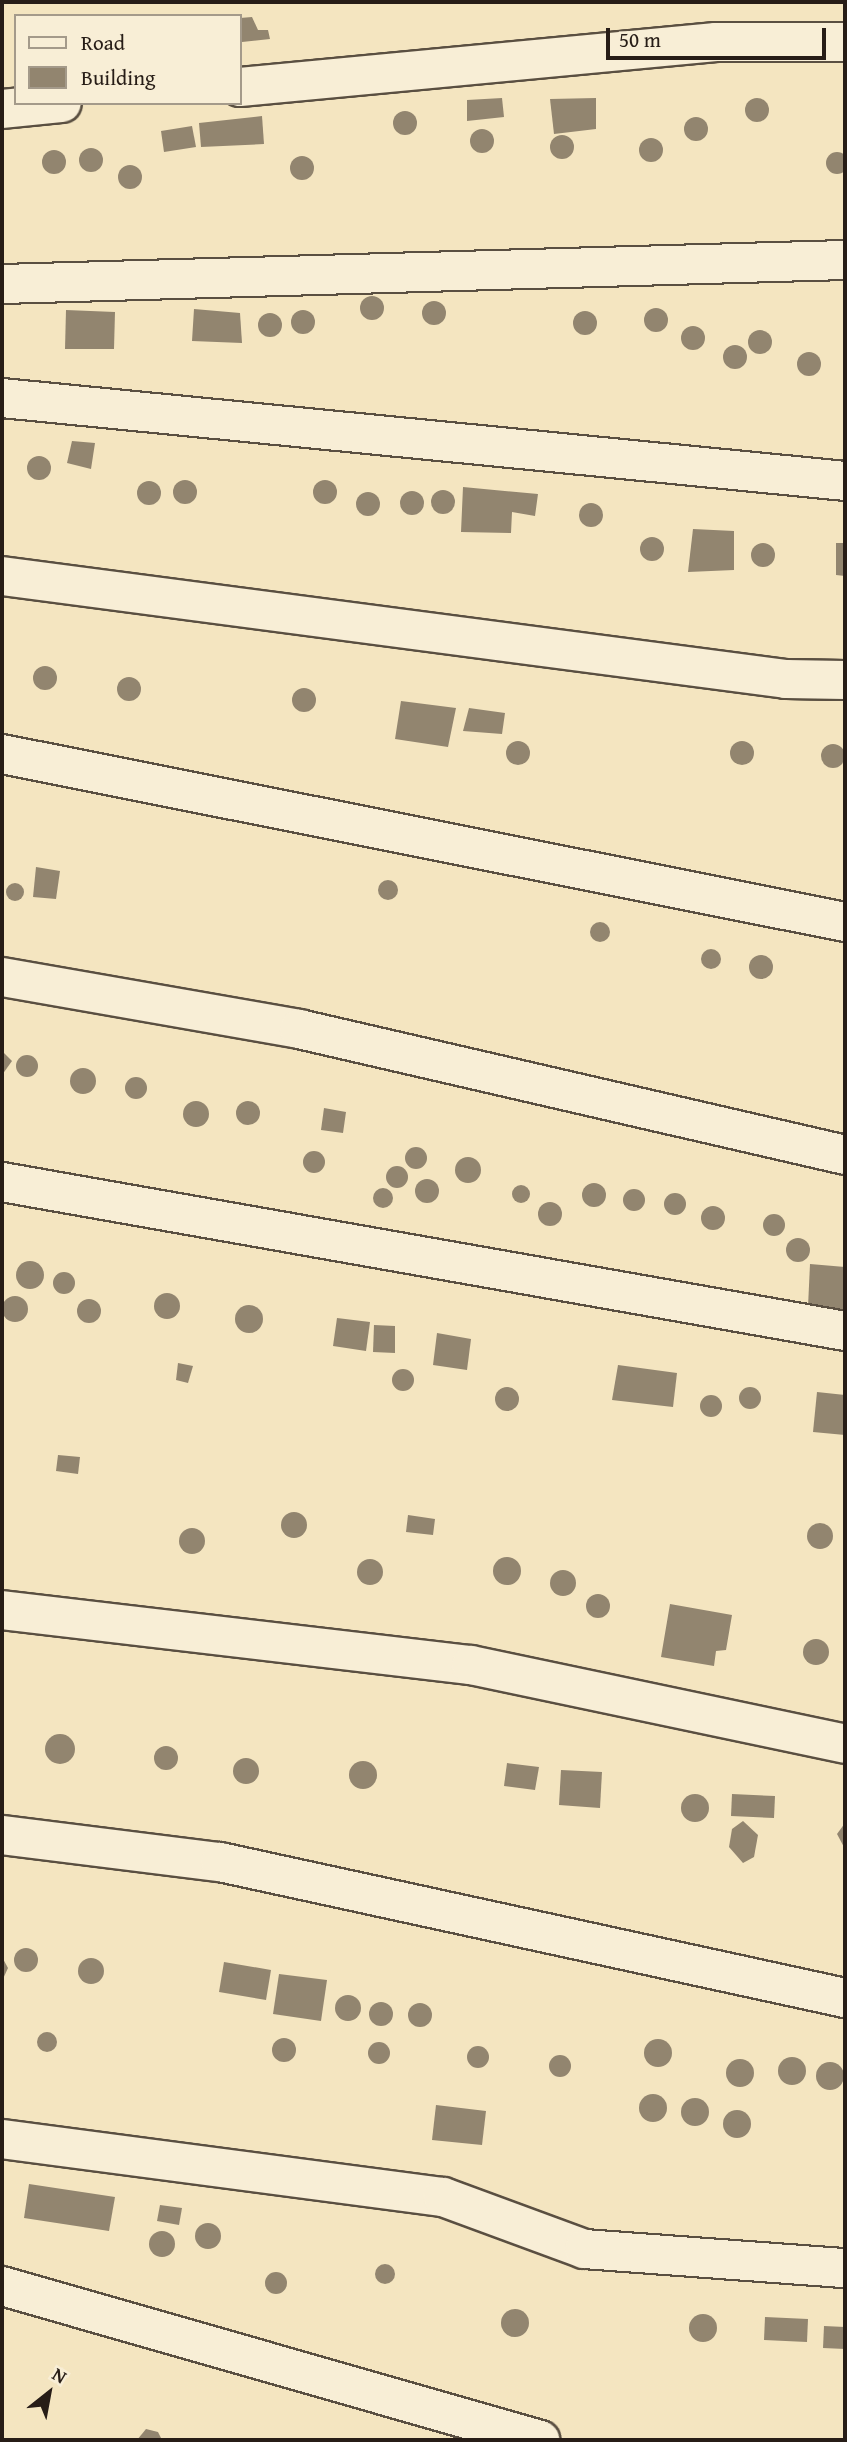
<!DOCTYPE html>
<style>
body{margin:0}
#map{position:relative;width:847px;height:2442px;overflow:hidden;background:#f4e5c0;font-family:"Gentium Book Plus",serif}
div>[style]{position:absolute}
.building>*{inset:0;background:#92856f}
.round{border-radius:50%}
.roads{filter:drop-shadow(2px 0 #5a4f41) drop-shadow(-2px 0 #5a4f41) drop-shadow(0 2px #5a4f41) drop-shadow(0 -2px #5a4f41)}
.minor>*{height:38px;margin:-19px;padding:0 19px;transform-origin:19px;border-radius:19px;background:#f8eed6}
span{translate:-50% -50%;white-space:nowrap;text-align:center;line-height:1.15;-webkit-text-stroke:5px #f8eed6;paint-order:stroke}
.frame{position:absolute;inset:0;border:4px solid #271d17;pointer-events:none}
.legend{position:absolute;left:14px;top:14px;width:228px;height:91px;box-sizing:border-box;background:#f8eed6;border:2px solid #a49a8a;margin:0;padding:9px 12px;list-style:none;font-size:21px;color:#271d17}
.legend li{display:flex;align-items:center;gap:14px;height:35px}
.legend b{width:35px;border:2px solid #a49a8a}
.north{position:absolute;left:14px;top:2358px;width:70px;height:70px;-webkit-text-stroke:5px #f8eed6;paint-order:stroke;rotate:31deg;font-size:19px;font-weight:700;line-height:28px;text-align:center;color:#271d17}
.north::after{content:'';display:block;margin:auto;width:24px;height:32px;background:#271d17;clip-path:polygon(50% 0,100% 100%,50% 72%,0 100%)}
.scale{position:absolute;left:606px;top:28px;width:220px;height:32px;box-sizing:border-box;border:4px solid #271d17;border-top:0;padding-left:9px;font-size:21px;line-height:24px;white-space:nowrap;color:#271d17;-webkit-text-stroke:5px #f8eed6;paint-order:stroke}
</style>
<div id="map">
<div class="building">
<i style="clip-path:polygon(252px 17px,258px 30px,268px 30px,270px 39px,242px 42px,240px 18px)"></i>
<i style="clip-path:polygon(502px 98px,504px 117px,467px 121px,467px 100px)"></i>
<i style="clip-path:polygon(596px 98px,596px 129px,554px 134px,550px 99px)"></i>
<i class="round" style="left:745px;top:98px;width:24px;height:24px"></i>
<i class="round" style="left:393px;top:111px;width:24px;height:24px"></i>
<i style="clip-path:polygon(262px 116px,264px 144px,201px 147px,199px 123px)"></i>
<i class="round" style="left:684px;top:117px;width:24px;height:24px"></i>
<i style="clip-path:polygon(192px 126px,196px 147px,164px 152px,161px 131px)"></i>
<i class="round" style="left:470px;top:129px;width:24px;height:24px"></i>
<i class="round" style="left:550px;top:135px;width:24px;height:24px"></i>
<i class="round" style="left:639px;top:138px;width:24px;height:24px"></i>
<i class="round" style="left:79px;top:148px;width:24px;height:24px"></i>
<i class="round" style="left:42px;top:150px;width:24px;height:24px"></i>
<i class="round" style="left:826px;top:152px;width:22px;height:22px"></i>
<i class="round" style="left:290px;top:156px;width:24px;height:24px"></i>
<i class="round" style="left:118px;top:165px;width:24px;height:24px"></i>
<i class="round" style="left:360px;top:296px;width:24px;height:24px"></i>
<i class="round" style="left:422px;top:301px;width:24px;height:24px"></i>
<i class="round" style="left:644px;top:308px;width:24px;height:24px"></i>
<i style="clip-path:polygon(194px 309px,240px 313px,242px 343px,192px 341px)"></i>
<i style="clip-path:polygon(66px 310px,115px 312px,114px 349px,65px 349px)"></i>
<i class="round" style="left:291px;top:310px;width:24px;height:24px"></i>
<i class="round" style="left:573px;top:311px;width:24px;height:24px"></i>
<i class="round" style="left:258px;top:313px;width:24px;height:24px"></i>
<i class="round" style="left:681px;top:326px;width:24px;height:24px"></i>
<i class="round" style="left:748px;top:330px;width:24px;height:24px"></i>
<i class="round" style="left:723px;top:345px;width:24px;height:24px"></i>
<i class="round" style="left:797px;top:352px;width:24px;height:24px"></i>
<i style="clip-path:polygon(72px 441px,95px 443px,91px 469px,67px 463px)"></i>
<i class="round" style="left:27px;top:456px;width:24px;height:24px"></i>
<i class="round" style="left:313px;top:480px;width:24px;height:24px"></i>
<i class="round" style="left:173px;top:480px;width:24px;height:24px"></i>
<i class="round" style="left:137px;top:481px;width:24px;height:24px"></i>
<i style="clip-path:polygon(463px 487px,538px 494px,535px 516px,512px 512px,511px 533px,461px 532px)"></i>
<i class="round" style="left:431px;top:490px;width:24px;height:24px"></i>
<i class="round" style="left:400px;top:491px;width:24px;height:24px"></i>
<i class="round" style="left:356px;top:492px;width:24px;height:24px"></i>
<i class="round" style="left:579px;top:503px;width:24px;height:24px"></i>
<i style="clip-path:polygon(693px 529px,734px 531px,734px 570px,688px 572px)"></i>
<i class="round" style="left:640px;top:537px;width:24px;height:24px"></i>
<i style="clip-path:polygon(836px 543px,845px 543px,845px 576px,836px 575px)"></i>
<i class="round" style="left:751px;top:543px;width:24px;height:24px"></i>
<i class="round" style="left:33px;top:666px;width:24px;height:24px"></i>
<i class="round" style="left:117px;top:677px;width:24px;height:24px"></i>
<i class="round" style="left:292px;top:688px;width:24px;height:24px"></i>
<i style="clip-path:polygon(401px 701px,456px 708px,448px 747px,395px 739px)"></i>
<i style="clip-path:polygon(469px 708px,505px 713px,502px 734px,463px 731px)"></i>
<i class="round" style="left:730px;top:741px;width:24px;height:24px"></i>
<i class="round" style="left:506px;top:741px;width:24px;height:24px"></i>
<i class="round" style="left:821px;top:744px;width:24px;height:24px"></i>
<i style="clip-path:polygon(36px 867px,60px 871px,56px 899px,33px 897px)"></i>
<i class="round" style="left:378px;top:880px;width:20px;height:20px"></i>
<i class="round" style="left:6px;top:883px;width:18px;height:18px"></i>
<i class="round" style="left:590px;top:922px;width:20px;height:20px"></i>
<i class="round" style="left:701px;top:949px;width:20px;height:20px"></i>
<i class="round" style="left:749px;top:955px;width:24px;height:24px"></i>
<i style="clip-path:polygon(2px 1051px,12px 1061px,2px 1075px)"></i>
<i class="round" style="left:16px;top:1055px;width:22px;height:22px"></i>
<i class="round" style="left:70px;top:1068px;width:26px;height:26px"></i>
<i class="round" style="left:125px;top:1077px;width:22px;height:22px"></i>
<i class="round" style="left:236px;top:1101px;width:24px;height:24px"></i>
<i class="round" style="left:183px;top:1101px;width:26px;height:26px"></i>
<i style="clip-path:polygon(324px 1108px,346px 1112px,343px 1133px,321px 1130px)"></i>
<i class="round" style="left:405px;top:1147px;width:22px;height:22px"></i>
<i class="round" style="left:303px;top:1151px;width:22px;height:22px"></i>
<i class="round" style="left:455px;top:1157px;width:26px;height:26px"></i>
<i class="round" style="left:386px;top:1166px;width:22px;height:22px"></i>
<i class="round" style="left:415px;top:1179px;width:24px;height:24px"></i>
<i class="round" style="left:582px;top:1183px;width:24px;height:24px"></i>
<i class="round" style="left:512px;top:1185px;width:18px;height:18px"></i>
<i class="round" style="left:373px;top:1188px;width:20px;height:20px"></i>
<i class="round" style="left:623px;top:1189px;width:22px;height:22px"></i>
<i class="round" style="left:664px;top:1193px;width:22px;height:22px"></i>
<i class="round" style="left:538px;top:1202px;width:24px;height:24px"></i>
<i class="round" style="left:701px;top:1206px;width:24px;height:24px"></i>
<i class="round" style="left:763px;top:1214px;width:22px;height:22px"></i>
<i class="round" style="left:786px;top:1238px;width:24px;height:24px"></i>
<i class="round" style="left:16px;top:1261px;width:28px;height:28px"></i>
<i style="clip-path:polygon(810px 1264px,845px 1267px,844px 1311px,808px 1307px)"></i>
<i class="round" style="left:53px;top:1272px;width:22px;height:22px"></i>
<i class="round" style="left:154px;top:1293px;width:26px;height:26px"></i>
<i class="round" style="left:2px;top:1296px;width:26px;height:26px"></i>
<i class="round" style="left:77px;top:1299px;width:24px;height:24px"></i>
<i class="round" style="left:235px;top:1305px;width:28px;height:28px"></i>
<i style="clip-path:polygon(337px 1318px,370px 1322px,366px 1351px,333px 1346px)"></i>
<i style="clip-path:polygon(374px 1325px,395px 1326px,395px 1353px,373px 1352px)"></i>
<i style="clip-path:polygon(437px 1333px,471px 1339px,467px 1370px,433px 1365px)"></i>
<i style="clip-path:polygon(178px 1363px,193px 1366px,188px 1383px,176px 1380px)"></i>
<i style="clip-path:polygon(618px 1365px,677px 1373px,673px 1407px,612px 1400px)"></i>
<i class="round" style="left:392px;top:1369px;width:22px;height:22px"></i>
<i class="round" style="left:495px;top:1387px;width:24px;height:24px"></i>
<i class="round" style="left:739px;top:1387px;width:22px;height:22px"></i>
<i style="clip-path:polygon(817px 1392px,845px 1395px,845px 1435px,813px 1432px)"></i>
<i class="round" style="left:700px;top:1395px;width:22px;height:22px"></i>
<i style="clip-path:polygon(58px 1455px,80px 1457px,78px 1474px,56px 1471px)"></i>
<i class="round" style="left:281px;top:1512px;width:26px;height:26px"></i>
<i style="clip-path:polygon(408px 1515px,435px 1519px,433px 1535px,406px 1532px)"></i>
<i class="round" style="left:807px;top:1523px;width:26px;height:26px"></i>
<i class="round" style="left:179px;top:1528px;width:26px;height:26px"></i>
<i class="round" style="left:493px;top:1557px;width:28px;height:28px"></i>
<i class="round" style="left:357px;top:1559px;width:26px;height:26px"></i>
<i class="round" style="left:550px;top:1570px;width:26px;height:26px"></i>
<i class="round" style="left:586px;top:1594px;width:24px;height:24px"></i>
<i style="clip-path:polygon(670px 1604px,732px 1615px,726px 1650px,716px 1651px,714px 1666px,661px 1657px)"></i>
<i class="round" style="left:803px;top:1639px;width:26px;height:26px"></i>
<i class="round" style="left:45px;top:1734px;width:30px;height:30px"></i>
<i class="round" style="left:154px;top:1746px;width:24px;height:24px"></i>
<i class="round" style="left:233px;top:1758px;width:26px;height:26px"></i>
<i class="round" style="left:349px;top:1761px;width:28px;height:28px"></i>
<i style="clip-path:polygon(507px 1763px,539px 1767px,535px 1790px,504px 1786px)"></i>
<i style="clip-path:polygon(561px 1770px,602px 1772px,600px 1808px,559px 1805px)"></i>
<i style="clip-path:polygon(732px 1794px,775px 1796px,774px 1818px,731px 1816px)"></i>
<i class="round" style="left:681px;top:1794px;width:28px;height:28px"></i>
<i style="clip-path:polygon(743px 1821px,758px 1835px,754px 1857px,743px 1863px,729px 1847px,732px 1829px)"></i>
<i style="clip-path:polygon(845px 1823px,845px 1849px,837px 1834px)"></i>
<i class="round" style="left:14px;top:1948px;width:24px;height:24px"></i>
<i style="clip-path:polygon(2px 1957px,8px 1968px,2px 1981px)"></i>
<i class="round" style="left:78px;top:1958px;width:26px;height:26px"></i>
<i style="clip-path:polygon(224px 1962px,271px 1970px,266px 2000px,219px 1992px)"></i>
<i style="clip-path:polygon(279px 1974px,327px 1980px,321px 2021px,273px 2014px)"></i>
<i class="round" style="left:335px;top:1995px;width:26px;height:26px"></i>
<i class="round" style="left:369px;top:2002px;width:24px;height:24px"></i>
<i class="round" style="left:408px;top:2003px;width:24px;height:24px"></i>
<i class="round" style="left:37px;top:2032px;width:20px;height:20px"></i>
<i class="round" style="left:272px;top:2038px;width:24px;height:24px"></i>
<i class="round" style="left:644px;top:2039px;width:28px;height:28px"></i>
<i class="round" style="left:368px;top:2042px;width:22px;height:22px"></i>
<i class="round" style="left:467px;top:2046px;width:22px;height:22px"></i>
<i class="round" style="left:549px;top:2055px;width:22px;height:22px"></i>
<i class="round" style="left:778px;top:2057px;width:28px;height:28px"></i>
<i class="round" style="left:726px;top:2059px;width:28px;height:28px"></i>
<i class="round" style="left:816px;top:2062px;width:28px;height:28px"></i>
<i class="round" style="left:639px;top:2094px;width:28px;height:28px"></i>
<i class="round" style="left:681px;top:2098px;width:28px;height:28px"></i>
<i style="clip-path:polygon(436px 2105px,486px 2111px,482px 2145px,432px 2140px)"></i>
<i class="round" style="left:723px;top:2110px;width:28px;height:28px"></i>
<i style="clip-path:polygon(29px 2184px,115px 2197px,109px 2231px,24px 2218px)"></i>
<i style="clip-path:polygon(160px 2205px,182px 2208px,179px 2225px,157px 2221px)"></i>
<i class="round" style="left:195px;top:2223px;width:26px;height:26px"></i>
<i class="round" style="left:149px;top:2231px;width:26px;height:26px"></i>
<i class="round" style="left:375px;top:2264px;width:20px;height:20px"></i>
<i class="round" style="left:265px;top:2272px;width:22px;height:22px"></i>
<i class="round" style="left:501px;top:2309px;width:28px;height:28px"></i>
<i class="round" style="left:689px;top:2314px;width:28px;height:28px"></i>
<i style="clip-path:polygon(765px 2317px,808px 2319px,807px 2342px,764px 2340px)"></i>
<i style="clip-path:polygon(824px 2326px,845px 2327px,845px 2349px,823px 2348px)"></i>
<i style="clip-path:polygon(146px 2429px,158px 2432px,162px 2440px,137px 2440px)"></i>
</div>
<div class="roads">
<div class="minor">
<i style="left:240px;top:87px;width:478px;rotate:-5.4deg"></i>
<i style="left:716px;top:42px;width:129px"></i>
<i style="left:2px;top:109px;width:60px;rotate:-5.7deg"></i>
<i style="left:2px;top:284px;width:843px;rotate:-1.63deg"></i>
<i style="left:2px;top:398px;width:847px;rotate:5.62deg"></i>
<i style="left:2px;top:576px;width:791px;rotate:7.48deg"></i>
<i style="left:786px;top:679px;width:59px;rotate:1deg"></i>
<i style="left:2px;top:754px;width:860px;rotate:11.27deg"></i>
<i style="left:2px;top:977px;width:302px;rotate:9.9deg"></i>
<i style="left:299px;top:1029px;width:560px;rotate:12.99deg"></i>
<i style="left:2px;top:1182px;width:856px;rotate:10.02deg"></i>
<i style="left:2px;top:1610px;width:472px;rotate:6.7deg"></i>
<i style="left:471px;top:1665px;width:382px;rotate:11.9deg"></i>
<i style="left:2px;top:1835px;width:220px;rotate:7.1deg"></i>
<i style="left:220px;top:1862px;width:640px;rotate:12.28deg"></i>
<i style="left:2px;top:2139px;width:445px;rotate:7.5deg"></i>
<i style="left:443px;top:2197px;width:150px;rotate:20.2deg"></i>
<i style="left:584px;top:2249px;width:262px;rotate:4.2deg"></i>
<i style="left:2px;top:2286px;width:560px;rotate:15.97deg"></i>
</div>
</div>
<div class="frame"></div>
<ul class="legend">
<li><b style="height:9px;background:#f8eed6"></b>Road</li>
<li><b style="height:19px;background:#92856f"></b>Building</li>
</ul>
<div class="north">N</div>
<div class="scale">50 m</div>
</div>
